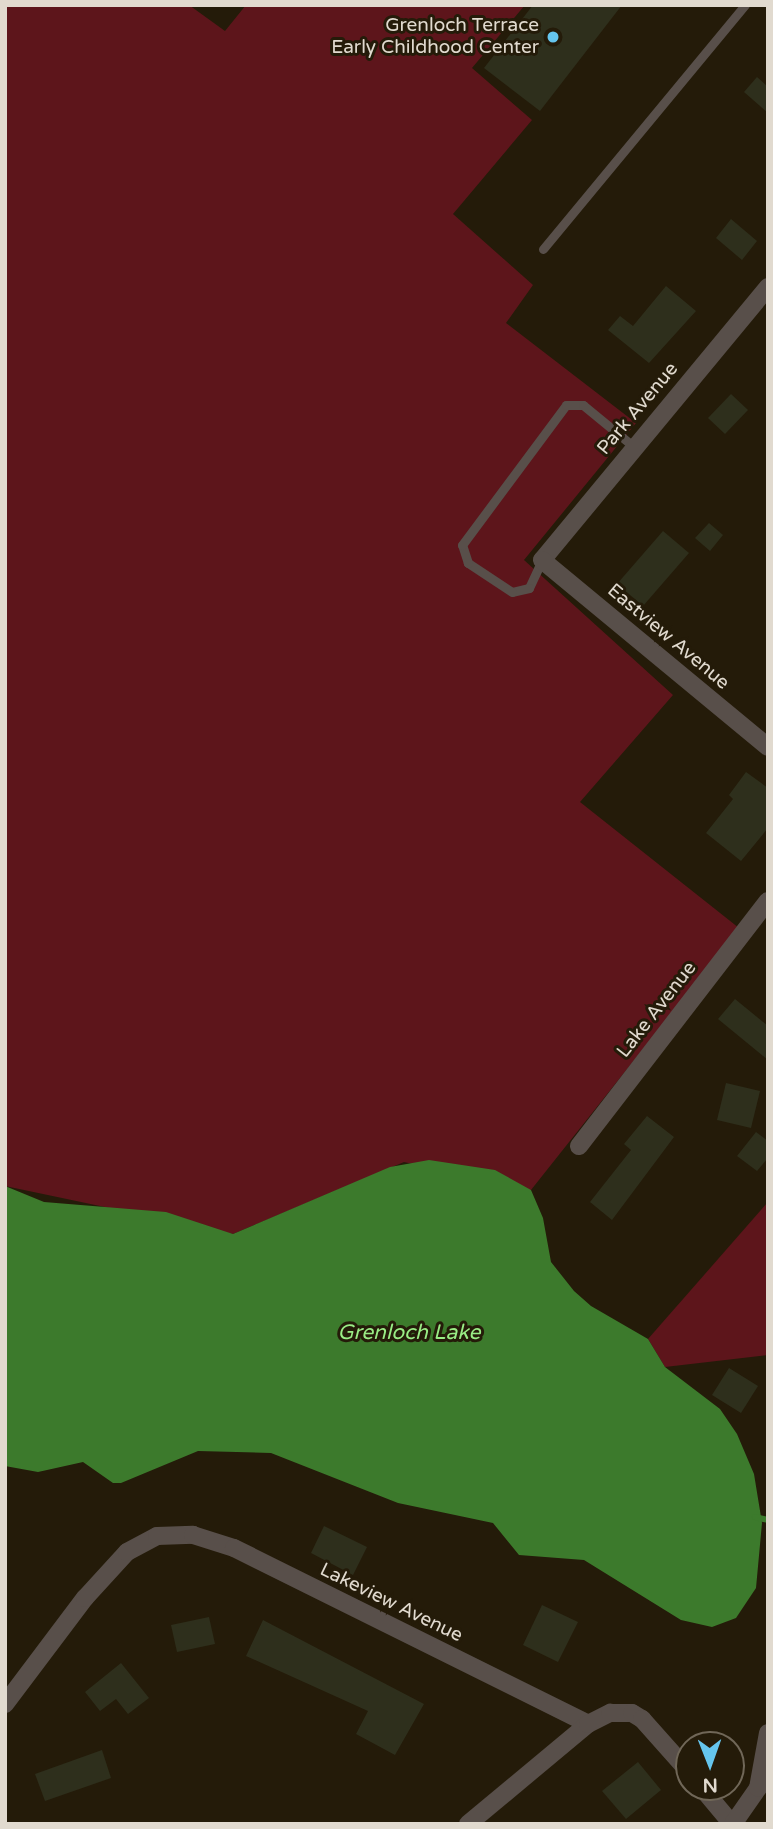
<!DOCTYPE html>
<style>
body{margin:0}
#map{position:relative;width:773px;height:1829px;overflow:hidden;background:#241b09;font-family:"Varela Round",sans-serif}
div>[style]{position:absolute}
.green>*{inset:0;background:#5d151b}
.water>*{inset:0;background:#3c7a2c}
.stream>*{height:6px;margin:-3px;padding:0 3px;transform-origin:3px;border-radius:3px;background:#3c7a2c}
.building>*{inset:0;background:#2e2f1c}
.lane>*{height:9px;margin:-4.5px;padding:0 4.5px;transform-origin:4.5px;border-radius:4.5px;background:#584f4a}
.street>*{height:18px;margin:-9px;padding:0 9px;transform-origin:9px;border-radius:9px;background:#584f4a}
.dots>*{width:19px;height:19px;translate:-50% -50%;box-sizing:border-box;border:4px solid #241b09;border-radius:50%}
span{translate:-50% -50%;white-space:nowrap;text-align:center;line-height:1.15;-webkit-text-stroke:6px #241b09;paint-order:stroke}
.poi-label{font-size:19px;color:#e1dacf}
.right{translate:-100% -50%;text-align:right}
.street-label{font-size:19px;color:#e1dacf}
.water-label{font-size:21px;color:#99ec85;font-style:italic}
.frame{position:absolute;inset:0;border:7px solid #e1dacf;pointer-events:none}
.north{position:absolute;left:675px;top:1731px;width:70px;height:70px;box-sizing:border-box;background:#241b09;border:2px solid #706758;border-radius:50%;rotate:179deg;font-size:19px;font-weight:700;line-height:28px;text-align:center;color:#e1dacf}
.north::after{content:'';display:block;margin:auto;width:24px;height:32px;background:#65c5ee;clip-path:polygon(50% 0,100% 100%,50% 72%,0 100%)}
</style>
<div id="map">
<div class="green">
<i style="clip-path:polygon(5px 5px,189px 5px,225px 31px,246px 5px,525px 5px,472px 68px,532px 120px,453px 214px,533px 285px,506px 323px,636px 423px,524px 560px,673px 695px,580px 802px,739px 928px,531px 1190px,404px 1162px,233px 1234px,5px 1186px)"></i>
<i style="clip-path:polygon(768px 1202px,768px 1355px,665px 1367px,648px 1339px)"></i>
</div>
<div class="water">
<i style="clip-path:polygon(429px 1160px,495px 1170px,531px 1190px,543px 1218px,551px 1262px,574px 1291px,591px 1306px,648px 1339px,665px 1367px,720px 1409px,737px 1434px,754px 1474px,762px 1523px,756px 1588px,736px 1618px,712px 1627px,681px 1620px,584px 1560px,519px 1555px,493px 1523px,398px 1503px,271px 1453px,198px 1451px,121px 1483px,113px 1483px,83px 1462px,38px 1472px,5px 1466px,5px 1186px,44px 1202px,166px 1212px,233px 1234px,390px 1167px)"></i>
</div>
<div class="stream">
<i style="left:755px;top:1517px;width:13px;rotate:13deg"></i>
</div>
<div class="building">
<i style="clip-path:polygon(533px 5px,622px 5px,540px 111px,484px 68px)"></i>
<i style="clip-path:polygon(757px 77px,768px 87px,768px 113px,744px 92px)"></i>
<i style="clip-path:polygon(731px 219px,757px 241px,742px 260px,716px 238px)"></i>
<i style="clip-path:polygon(666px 286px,696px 311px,649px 363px,608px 330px,620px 316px,633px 326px)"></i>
<i style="clip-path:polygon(731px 394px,748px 410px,725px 434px,708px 418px)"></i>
<i style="clip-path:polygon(709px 523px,723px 535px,710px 551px,695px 538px)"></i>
<i style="clip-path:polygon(663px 531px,689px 553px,643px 606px,617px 584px)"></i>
<i style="clip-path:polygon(746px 772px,768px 788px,768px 828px,741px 861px,706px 833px,733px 799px,729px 795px)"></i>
<i style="clip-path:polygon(735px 999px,768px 1026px,768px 1060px,718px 1019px)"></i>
<i style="clip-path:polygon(726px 1083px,760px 1091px,751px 1128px,717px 1120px)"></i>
<i style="clip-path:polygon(647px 1116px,674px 1137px,612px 1220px,590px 1202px,631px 1150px,624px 1144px)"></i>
<i style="clip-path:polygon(756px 1132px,768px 1141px,768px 1158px,757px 1171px,737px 1156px)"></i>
<i style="clip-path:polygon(729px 1368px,758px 1386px,741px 1413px,712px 1395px)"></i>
<i style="clip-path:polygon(324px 1526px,367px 1547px,353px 1575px,311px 1553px)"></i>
<i style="clip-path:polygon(542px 1605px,578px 1622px,558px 1662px,523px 1645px)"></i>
<i style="clip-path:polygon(209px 1617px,215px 1644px,177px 1652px,171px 1625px)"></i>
<i style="clip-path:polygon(263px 1620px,424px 1704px,395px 1755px,356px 1734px,368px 1711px,246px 1656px)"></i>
<i style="clip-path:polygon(121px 1663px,149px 1698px,128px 1714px,116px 1699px,100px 1711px,85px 1692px)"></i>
<i style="clip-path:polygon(102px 1750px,111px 1778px,45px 1801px,35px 1774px)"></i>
<i style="clip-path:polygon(638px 1762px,661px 1790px,626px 1819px,602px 1791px)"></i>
</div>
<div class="lane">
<i style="left:543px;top:249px;width:317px;rotate:-50.4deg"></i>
<i style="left:542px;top:560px;width:31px;rotate:115deg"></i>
<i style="left:529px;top:588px;width:17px;rotate:167deg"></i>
<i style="left:512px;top:592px;width:53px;rotate:-146.6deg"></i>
<i style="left:468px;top:563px;width:19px;rotate:-108deg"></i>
<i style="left:462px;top:545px;width:174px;rotate:-53.4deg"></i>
<i style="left:566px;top:405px;width:17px"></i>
<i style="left:583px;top:405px;width:65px;rotate:39.4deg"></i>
</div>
<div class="street">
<i style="left:768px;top:287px;width:354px;rotate:129.6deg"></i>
<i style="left:542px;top:560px;width:293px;rotate:39.6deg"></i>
<i style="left:579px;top:1146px;width:309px;rotate:-52.4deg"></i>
<i style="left:5px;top:1704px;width:133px;rotate:-53deg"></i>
<i style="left:85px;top:1598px;width:62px;rotate:-47.6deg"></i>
<i style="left:127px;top:1552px;width:34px;rotate:-28deg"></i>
<i style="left:157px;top:1536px;width:36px;rotate:-2deg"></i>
<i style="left:193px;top:1535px;width:43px;rotate:17.6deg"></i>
<i style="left:234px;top:1548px;width:395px;rotate:26.4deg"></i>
<i style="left:701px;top:1787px;width:48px;rotate:50deg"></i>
<i style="left:468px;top:1824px;width:156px;rotate:-39.8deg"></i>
<i style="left:588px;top:1724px;width:25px;rotate:-27deg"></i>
<i style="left:610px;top:1713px;width:22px"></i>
<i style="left:632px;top:1713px;width:12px;rotate:31deg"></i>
<i style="left:642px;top:1719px;width:71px;rotate:48.4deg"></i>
<i style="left:733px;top:1824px;width:44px;rotate:-55.2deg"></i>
<i style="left:758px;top:1788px;width:56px;rotate:-79.7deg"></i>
</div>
<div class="dots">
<i style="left:553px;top:37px;background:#65c5ee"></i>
</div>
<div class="poi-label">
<span class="right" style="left:539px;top:37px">Grenloch Terrace<br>Early Childhood Center</span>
</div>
<div class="street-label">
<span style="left:638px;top:409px;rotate:-50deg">Park Avenue</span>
<span style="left:668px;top:637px;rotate:40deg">Eastview Avenue</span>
<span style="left:657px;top:1010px;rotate:-52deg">Lake Avenue</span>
<span style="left:391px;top:1603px;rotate:26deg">Lakeview Avenue</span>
</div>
<div class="water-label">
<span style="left:409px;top:1333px">Grenloch Lake</span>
</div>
<div class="frame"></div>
<div class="north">N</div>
</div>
